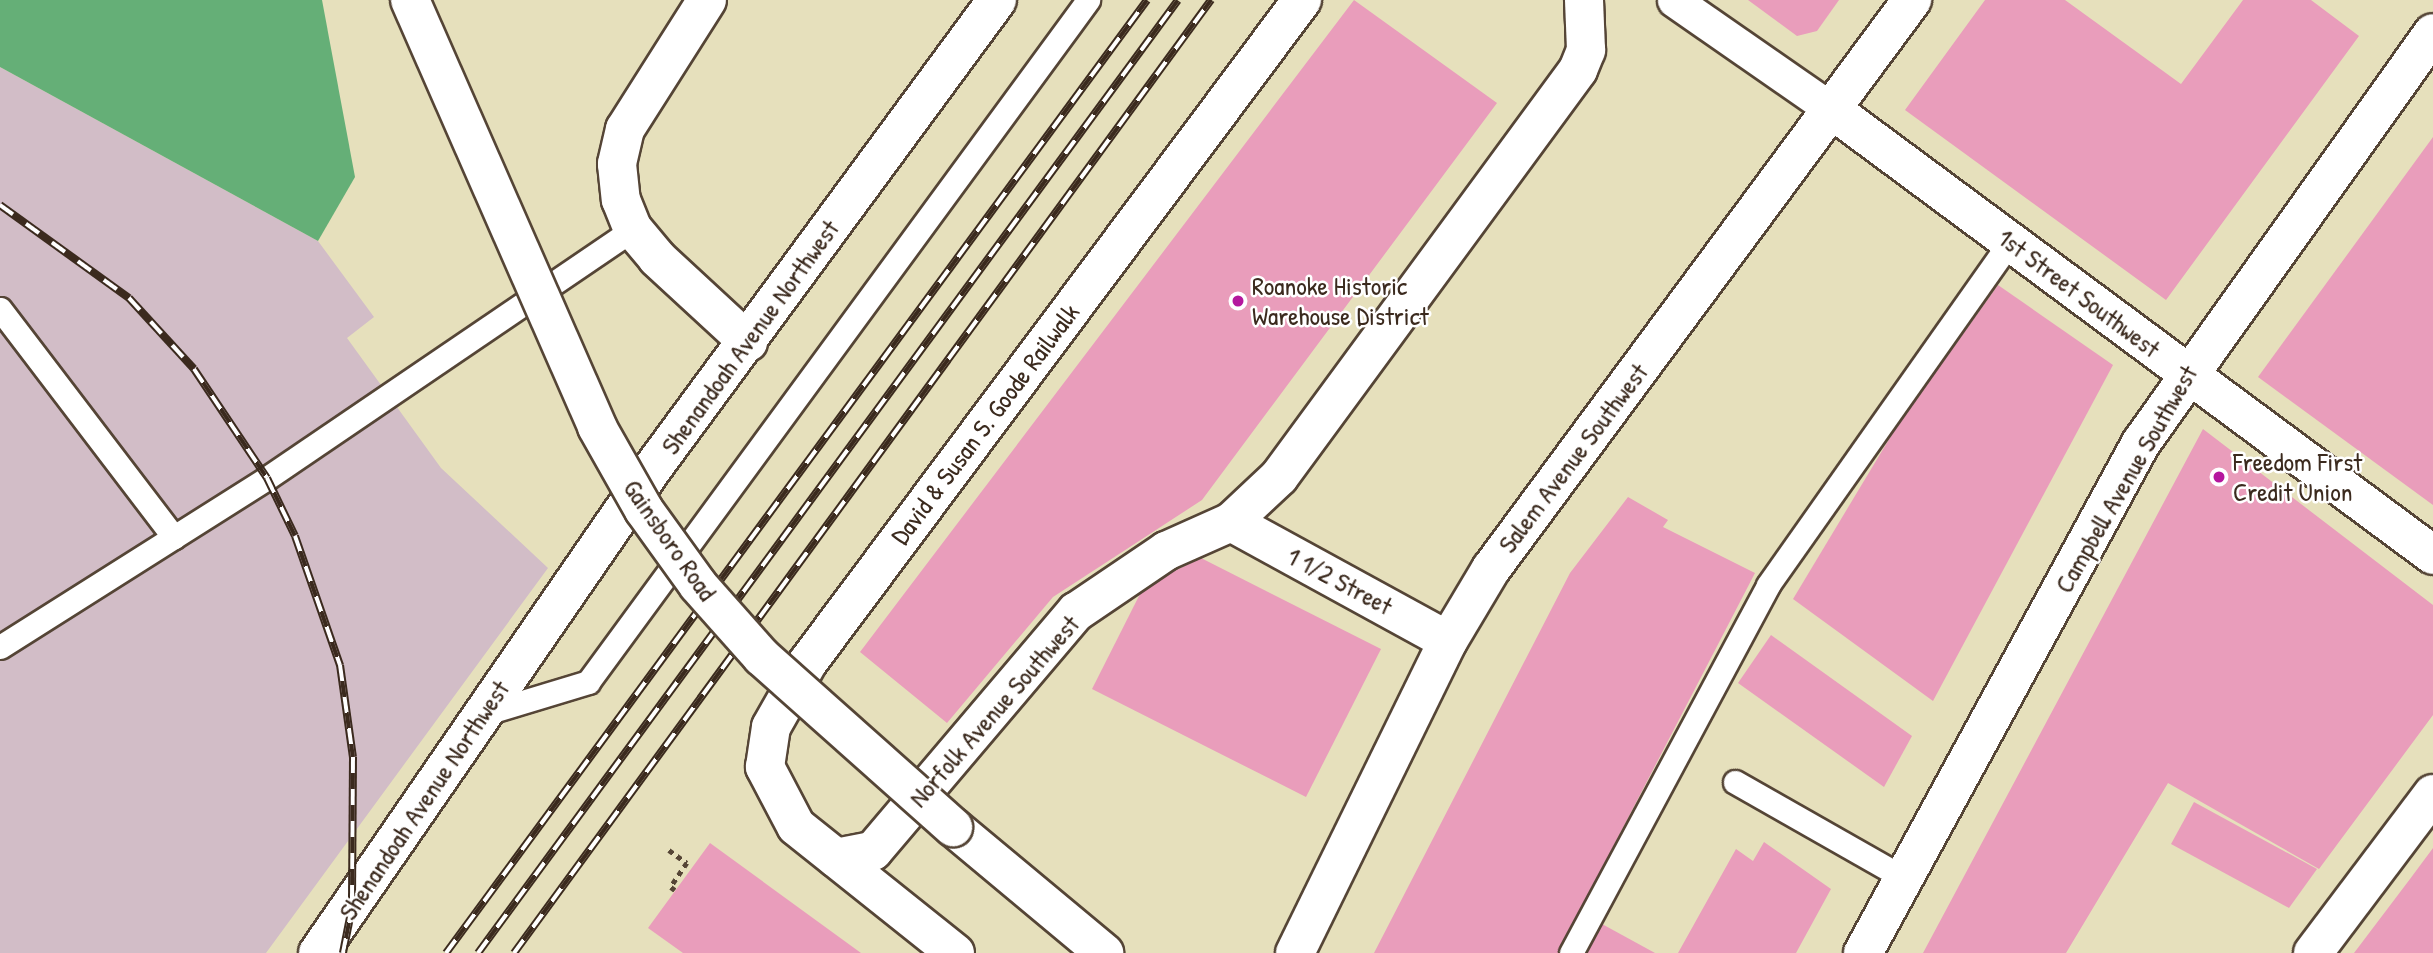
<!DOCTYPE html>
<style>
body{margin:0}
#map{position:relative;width:2433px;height:953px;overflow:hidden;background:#e6e0bc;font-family:"Patrick Hand",sans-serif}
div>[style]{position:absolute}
.industrial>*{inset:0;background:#d2bdc7}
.forest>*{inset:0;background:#65af77}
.building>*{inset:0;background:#e99dbb}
.path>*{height:4.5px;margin-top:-2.25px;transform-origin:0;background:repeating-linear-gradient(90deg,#554536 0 5px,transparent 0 10px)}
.roads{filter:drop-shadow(2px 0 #554536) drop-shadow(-2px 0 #554536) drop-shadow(0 2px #554536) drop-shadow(0 -2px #554536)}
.service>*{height:23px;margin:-11.5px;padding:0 11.5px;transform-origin:11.5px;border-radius:11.5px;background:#fff}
.pedestrian>*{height:33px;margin:-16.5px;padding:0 16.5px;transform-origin:16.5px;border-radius:16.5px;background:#fff}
.minor>*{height:38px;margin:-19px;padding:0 19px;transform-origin:19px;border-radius:19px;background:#fff}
.tertiary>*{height:38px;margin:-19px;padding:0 19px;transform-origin:19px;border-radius:19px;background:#fff}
.secondary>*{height:38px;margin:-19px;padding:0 19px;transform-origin:19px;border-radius:19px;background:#fff}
.primary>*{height:38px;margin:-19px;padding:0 19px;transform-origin:19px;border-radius:19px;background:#fff}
.rail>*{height:8px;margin-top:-4px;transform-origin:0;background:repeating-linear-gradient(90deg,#fff 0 16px,#3b2a1e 0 32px);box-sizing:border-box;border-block:2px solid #3b2a1e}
.bridges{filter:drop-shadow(2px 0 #554536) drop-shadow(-2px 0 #554536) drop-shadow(0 2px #554536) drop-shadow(0 -2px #554536)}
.secondary-bridge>*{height:38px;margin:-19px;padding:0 19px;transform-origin:19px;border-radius:19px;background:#fff}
.dots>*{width:19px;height:19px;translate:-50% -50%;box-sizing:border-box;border:4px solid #fff;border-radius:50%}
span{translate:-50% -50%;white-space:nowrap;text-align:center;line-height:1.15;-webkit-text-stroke:5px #fff;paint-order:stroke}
.poi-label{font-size:26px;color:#3b2a1e}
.left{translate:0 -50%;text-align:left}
.street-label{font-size:26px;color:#3b2a1e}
</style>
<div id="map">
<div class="industrial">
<i style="clip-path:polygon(0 67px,318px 241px,374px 317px,347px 338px,441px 468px,548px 568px,266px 953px,0 953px)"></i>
</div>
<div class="forest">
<i style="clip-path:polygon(0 0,322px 0,355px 177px,318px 241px,0 67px)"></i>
</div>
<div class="building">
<i style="clip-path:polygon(1354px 0,1497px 103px,1202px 500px,1053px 597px,947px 723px,860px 652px)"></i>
<i style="clip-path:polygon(1748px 0,1839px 0,1817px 31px,1797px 36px)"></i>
<i style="clip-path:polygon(1985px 0,2065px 0,2181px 84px,2243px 0,2311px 0,2359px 36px,2166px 300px,1905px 110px)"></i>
<i style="clip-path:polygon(2433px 137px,2433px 505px,2258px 377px)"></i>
<i style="clip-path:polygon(1998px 285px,2113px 365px,1933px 701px,1793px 599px,1897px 426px)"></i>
<i style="clip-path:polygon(2203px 429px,2433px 605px,2433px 715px,2319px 869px,2168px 783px,2066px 953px,1923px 953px)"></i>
<i style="clip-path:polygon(1628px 497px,1668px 520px,1663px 527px,1755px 573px,1558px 953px,1374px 953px,1570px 573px)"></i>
<i style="clip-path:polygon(1201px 558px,1381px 649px,1306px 797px,1092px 689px,1144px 586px)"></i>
<i style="clip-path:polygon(1771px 635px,1912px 736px,1884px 787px,1738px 683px)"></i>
<i style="clip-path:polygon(2194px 802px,2317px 869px,2289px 908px,2171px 844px)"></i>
<i style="clip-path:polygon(1764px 842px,1831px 889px,1796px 953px,1678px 953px,1736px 849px,1753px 861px)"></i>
<i style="clip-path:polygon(710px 843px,861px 953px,683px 953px,648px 928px)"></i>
<i style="clip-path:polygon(2433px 848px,2433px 953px,2354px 953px,2410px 879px)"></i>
<i style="clip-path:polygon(1602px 924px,1655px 953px,1586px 953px)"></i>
</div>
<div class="path">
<i style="left:669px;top:850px;width:22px;rotate:36deg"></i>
<i style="left:687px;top:863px;width:29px;rotate:124deg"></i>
<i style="left:671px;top:887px;width:5px;rotate:37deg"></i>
</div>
<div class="roads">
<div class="service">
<i style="left:0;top:309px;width:287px;rotate:52.7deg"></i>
<i style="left:0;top:647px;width:316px;rotate:-32.3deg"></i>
<i style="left:267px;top:478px;width:443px;rotate:-34.2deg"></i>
<i style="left:483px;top:714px;width:110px;rotate:-16.9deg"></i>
<i style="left:588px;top:682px;width:846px;rotate:-53.75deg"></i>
<i style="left:1735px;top:782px;width:194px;rotate:29.6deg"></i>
<i style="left:1571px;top:953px;width:417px;rotate:-61.8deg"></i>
<i style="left:1768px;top:585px;width:420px;rotate:-54.8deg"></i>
</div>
<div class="pedestrian">
<i style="left:1674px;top:0;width:191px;rotate:34.8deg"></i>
</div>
<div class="minor">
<i style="left:707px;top:0;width:153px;rotate:122.4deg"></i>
<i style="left:625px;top:129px;width:36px;rotate:103deg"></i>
<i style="left:617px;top:164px;width:36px;rotate:84deg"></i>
<i style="left:621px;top:200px;width:31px;rotate:68deg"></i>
<i style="left:633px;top:229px;width:38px;rotate:50deg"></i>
<i style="left:657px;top:258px;width:124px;rotate:42.7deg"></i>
<i style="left:1831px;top:109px;width:749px;rotate:36.53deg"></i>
<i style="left:1231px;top:522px;width:247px;rotate:28.7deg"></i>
<i style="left:836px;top:858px;width:38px;rotate:-11deg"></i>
<i style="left:873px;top:851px;width:314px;rotate:-49.7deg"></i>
<i style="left:1076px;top:612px;width:109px;rotate:-34.1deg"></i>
<i style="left:1166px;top:551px;width:71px;rotate:-24deg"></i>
<i style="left:1231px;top:522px;width:66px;rotate:-43.2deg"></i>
<i style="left:1279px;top:477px;width:505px;rotate:-53.7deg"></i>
<i style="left:1578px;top:70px;width:22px;rotate:-68deg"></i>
<i style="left:1586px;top:50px;width:50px;rotate:-92.3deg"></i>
<i style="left:955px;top:953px;width:203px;rotate:-141.4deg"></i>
<i style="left:796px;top:826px;width:67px;rotate:-117.7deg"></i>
<i style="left:765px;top:767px;width:40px;rotate:-81.5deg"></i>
<i style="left:771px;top:727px;width:75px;rotate:-60.4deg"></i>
<i style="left:808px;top:662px;width:826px;rotate:-53.27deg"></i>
<i style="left:2313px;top:953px;width:199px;rotate:-53deg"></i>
</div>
<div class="tertiary">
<i style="left:318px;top:953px;width:588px;rotate:-55.39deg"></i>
<i style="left:652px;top:469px;width:582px;rotate:-53.66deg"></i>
<i style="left:1295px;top:953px;width:347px;rotate:-63.9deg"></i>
<i style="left:1448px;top:641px;width:84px;rotate:-59.2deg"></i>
<i style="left:1491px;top:569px;width:708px;rotate:-53.5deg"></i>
</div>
<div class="secondary">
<i style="left:953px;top:827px;width:197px;rotate:39.8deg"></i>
</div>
<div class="primary">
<i style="left:1863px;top:953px;width:581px;rotate:-61.41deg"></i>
<i style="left:2141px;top:443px;width:503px;rotate:-54.54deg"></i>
</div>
</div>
<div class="rail">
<i style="left:0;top:205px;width:159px;rotate:35.8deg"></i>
<i style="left:129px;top:298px;width:96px;rotate:47.5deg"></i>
<i style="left:194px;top:369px;width:131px;rotate:56.2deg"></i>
<i style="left:267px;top:478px;width:64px;rotate:64.2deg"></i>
<i style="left:295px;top:536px;width:137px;rotate:70.8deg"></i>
<i style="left:340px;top:665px;width:93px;rotate:82deg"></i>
<i style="left:353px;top:757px;width:150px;rotate:90.4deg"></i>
<i style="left:352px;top:907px;width:47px;rotate:101.1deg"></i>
<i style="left:446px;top:953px;width:1183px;rotate:-53.66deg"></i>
<i style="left:478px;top:953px;width:1182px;rotate:-53.7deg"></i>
<i style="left:514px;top:953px;width:1181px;rotate:-53.82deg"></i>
</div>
<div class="bridges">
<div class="secondary-bridge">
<i style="left:410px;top:0;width:466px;rotate:66.3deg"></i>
<i style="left:597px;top:427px;width:95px;rotate:60.5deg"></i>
<i style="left:644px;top:510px;width:92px;rotate:54.2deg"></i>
<i style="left:698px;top:585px;width:96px;rotate:48.4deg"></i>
<i style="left:762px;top:657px;width:256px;rotate:41.7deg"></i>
</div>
</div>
<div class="dots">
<i style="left:1238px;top:301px;background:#b5179e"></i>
<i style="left:2219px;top:477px;background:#b5179e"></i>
</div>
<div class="poi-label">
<span class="left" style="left:1252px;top:301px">Roanoke Historic<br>Warehouse District</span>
<span class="left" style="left:2233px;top:477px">Freedom First<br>Credit Union</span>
</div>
<div class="street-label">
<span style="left:2079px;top:293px;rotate:37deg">1st Street Southwest</span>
<span style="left:750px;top:337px;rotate:-54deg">Shenandoah Avenue Northwest</span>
<span style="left:985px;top:424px;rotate:-53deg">David &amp; Susan S. Goode Railwalk</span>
<span style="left:1573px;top:458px;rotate:-53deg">Salem Avenue Southwest</span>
<span style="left:2126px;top:479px;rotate:-60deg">Campbell Avenue Southwest</span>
<span style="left:670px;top:540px;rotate:55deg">Gainsboro Road</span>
<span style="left:1340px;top:581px;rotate:28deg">1 1/2 Street</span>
<span style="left:994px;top:711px;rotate:-49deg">Norfolk Avenue Southwest</span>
<span style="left:424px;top:800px;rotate:-56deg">Shenandoah Avenue Northwest</span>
</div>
</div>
